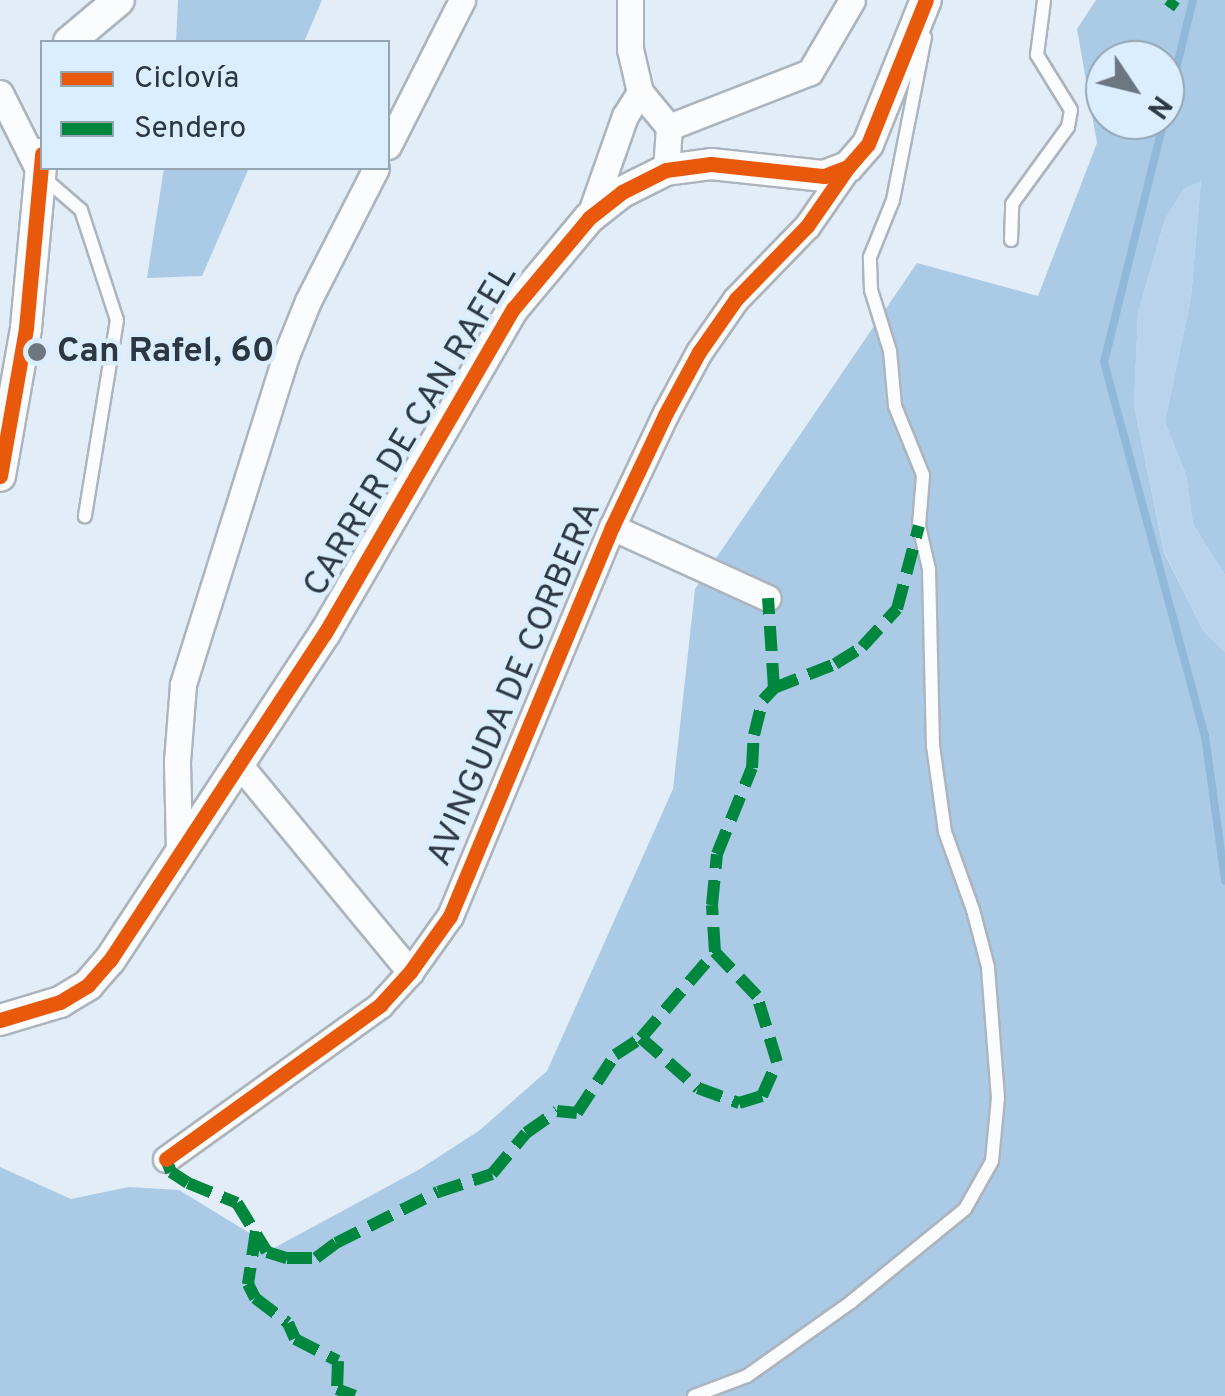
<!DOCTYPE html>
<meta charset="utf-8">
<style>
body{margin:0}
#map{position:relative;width:1225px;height:1396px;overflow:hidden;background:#e3edf7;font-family:Overpass,sans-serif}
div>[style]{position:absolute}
.green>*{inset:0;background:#b8d3eb}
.forest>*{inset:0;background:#aacae6}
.stream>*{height:8px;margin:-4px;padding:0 4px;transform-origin:4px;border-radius:4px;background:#91b8d8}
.roads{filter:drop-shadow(2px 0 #acb4bd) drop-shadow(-2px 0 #acb4bd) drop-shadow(0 2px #acb4bd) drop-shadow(0 -2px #acb4bd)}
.service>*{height:12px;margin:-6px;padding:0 6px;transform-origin:6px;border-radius:6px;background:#fbfcfe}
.minor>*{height:25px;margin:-12.5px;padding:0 12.5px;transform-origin:12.5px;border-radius:12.5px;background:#fbfcfe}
.tertiary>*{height:30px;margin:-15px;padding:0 15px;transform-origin:15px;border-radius:15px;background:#fbfcfe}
.quiet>*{height:12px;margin-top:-6px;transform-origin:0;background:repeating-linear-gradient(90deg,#00873e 0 25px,transparent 0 37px)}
.cycleway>*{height:15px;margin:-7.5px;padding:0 7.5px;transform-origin:7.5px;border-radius:7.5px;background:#e8590c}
.dots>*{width:28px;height:28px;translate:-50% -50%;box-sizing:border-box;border:5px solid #dbeeff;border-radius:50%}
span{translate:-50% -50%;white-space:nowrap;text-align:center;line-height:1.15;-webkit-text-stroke:9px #dbeeff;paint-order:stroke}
.poi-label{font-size:35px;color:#2d373f;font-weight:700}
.left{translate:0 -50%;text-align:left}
.street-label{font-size:35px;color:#2d373f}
.legend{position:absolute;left:40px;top:40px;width:350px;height:130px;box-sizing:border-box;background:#dbeeff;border:2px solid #95a5b2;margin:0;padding:12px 18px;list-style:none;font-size:30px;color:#2d373f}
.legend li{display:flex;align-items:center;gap:20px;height:50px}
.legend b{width:50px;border:2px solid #95a5b2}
.north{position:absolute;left:1085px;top:40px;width:100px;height:100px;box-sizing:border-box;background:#dbeeff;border:2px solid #95a5b2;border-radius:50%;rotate:125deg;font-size:28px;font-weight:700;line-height:40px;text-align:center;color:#2d373f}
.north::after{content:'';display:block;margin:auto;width:35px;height:45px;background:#6d777f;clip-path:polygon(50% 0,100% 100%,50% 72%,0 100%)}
</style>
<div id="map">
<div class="green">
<i style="clip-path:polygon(1201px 181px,1191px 297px,1165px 422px,1186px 475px,1193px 524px,1225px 575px,1225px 652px,1204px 632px,1164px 551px,1134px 405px,1138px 313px,1165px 219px,1184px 189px)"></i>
</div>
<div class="forest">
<i style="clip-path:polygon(178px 0,322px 0,304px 42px,176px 42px)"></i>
<i style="clip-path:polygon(evenodd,1096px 0,1225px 0,1225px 575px,1193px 524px,1186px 475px,1165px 422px,1191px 297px,1201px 181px,1184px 189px,1165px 219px,1138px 313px,1134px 405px,1164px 552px,1204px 632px,1225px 652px,1225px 1396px,0 1396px,0 1167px,71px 1199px,129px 1187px,179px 1190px,274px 1248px,420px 1169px,480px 1130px,547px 1071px,673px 789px,695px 589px,917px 263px,1038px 296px,1097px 143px,1077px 29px,1096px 0,1105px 60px,1165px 60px,1165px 120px,1105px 120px,1105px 60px)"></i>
<i style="clip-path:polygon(164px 168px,249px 168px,202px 276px,147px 278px)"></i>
</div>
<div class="stream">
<i style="left:1165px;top:114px;width:117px;rotate:-76.2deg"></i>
<i style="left:1164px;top:120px;width:249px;rotate:103.9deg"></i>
<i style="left:1104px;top:362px;width:387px;rotate:74.9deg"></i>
<i style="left:1205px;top:736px;width:146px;rotate:82.1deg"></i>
</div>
<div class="roads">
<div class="service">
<i style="left:44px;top:178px;width:49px;rotate:40.9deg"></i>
<i style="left:81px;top:210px;width:116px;rotate:71.9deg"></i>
<i style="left:117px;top:320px;width:199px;rotate:99.3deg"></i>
<i style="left:1011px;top:240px;width:36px;rotate:-88deg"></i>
<i style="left:1012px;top:204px;width:95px;rotate:-54deg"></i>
<i style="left:1068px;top:127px;width:17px;rotate:-80deg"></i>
<i style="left:1071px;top:110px;width:65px;rotate:-121.7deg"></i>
<i style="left:1037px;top:55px;width:55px;rotate:-82.7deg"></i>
<i style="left:694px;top:1396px;width:57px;rotate:-20.7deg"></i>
<i style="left:747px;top:1376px;width:128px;rotate:-35.4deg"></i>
<i style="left:851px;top:1302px;width:147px;rotate:-39.2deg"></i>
<i style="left:965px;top:1209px;width:55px;rotate:-60.6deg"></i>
<i style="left:992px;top:1161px;width:63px;rotate:-84.6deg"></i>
<i style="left:998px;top:1098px;width:131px;rotate:-94.4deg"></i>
<i style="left:988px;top:967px;width:59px;rotate:-104.7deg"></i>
<i style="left:973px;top:910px;width:83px;rotate:-109.7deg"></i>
<i style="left:945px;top:832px;width:87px;rotate:-97.9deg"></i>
<i style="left:933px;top:746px;width:177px;rotate:-91.3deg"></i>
<i style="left:929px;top:569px;width:44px;rotate:-103.1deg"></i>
<i style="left:919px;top:526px;width:51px;rotate:-85.5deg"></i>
<i style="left:923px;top:475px;width:74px;rotate:-112.1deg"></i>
<i style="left:895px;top:406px;width:55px;rotate:-95.2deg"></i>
<i style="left:890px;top:351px;width:64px;rotate:-107.3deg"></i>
<i style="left:871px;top:290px;width:33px;rotate:-92deg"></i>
<i style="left:870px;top:257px;width:61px;rotate:-68deg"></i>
<i style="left:893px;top:200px;width:166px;rotate:-78.9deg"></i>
</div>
<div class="minor">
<i style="left:630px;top:0;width:49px;rotate:90deg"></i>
<i style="left:630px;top:49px;width:44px;rotate:76.9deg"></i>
<i style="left:640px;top:92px;width:45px;rotate:50.4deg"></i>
<i style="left:669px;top:127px;width:43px;rotate:94deg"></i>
<i style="left:0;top:93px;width:92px;rotate:63.4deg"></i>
<i style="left:669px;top:127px;width:151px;rotate:-21.3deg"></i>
<i style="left:810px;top:72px;width:83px;rotate:-59.7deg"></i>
<i style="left:388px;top:146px;width:164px;rotate:-63.1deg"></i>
<i style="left:589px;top:218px;width:108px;rotate:-70.6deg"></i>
<i style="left:625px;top:116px;width:28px;rotate:-58deg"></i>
<i style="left:612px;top:527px;width:171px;rotate:24.5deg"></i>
<i style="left:238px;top:763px;width:271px;rotate:50.5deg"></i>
<i style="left:179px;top:850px;width:89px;rotate:-91.3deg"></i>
<i style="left:177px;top:761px;width:77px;rotate:-85.5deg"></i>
<i style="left:183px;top:684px;width:342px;rotate:-72.6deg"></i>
<i style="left:285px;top:358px;width:61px;rotate:-68deg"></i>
<i style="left:308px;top:301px;width:149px;rotate:-62.9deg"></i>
<i style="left:166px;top:1159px;width:264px;rotate:-35.7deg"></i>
<i style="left:380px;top:1005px;width:45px;rotate:-47.7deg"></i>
<i style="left:410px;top:972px;width:69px;rotate:-54.5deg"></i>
<i style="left:450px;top:916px;width:421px;rotate:-67.4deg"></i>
<i style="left:612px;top:527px;width:126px;rotate:-64.7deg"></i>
<i style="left:666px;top:413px;width:69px;rotate:-61.6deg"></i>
<i style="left:699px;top:352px;width:65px;rotate:-55.1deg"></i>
<i style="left:736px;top:299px;width:102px;rotate:-45.8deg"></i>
<i style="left:807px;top:226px;width:72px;rotate:-55.2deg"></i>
</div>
<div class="tertiary">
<i style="left:69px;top:42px;width:65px;rotate:-40deg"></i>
<i style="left:0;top:476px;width:150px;rotate:-80deg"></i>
<i style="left:26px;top:328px;width:175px;rotate:-84.7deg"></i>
<i style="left:0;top:1020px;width:63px;rotate:-16.7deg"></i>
<i style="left:60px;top:1002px;width:33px;rotate:-31deg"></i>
<i style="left:88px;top:985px;width:33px;rotate:-49deg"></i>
<i style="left:110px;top:960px;width:391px;rotate:-56.7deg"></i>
<i style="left:325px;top:633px;width:375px;rotate:-59.9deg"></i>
<i style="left:513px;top:309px;width:119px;rotate:-50.1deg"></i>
<i style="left:589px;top:218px;width:42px;rotate:-38.2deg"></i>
<i style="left:622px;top:192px;width:49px;rotate:-26.6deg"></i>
<i style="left:666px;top:170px;width:45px;rotate:-7.6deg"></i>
<i style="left:711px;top:164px;width:114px;rotate:6.1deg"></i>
<i style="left:824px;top:176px;width:26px;rotate:-21deg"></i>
<i style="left:848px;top:167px;width:30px;rotate:-49deg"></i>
<i style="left:868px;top:144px;width:155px;rotate:-68.1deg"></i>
</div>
</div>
<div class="quiet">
<i style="left:1169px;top:8px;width:10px;rotate:-53deg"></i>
<i style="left:774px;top:688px;width:66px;rotate:-21.5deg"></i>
<i style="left:835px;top:664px;width:32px;rotate:-32deg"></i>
<i style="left:862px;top:647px;width:52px;rotate:-47.4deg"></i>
<i style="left:897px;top:609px;width:86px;rotate:-75.2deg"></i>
<i style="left:641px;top:1038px;width:76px;rotate:41.3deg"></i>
<i style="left:698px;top:1088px;width:44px;rotate:20.1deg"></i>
<i style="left:739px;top:1103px;width:24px;rotate:-17deg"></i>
<i style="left:762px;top:1096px;width:37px;rotate:-66deg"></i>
<i style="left:777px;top:1062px;width:69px;rotate:-106.9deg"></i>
<i style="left:757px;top:996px;width:61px;rotate:-133.7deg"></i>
<i style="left:166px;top:1159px;width:14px;rotate:69deg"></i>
<i style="left:171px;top:1172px;width:20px;rotate:33deg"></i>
<i style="left:188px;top:1183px;width:53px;rotate:22.2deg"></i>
<i style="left:237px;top:1203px;width:57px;rotate:58.5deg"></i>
<i style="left:267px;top:1252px;width:21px;rotate:17deg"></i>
<i style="left:287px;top:1258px;width:29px"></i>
<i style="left:316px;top:1258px;width:25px;rotate:-37deg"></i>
<i style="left:336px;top:1243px;width:114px;rotate:-26.6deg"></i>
<i style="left:438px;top:1192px;width:57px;rotate:-18.4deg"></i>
<i style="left:492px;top:1174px;width:53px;rotate:-50.3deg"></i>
<i style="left:526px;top:1133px;width:38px;rotate:-35deg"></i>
<i style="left:557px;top:1111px;width:20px;rotate:6deg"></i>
<i style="left:577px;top:1113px;width:69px;rotate:-56.8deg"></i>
<i style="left:615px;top:1055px;width:31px;rotate:-33deg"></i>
<i style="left:641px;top:1038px;width:113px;rotate:-49.3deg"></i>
<i style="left:715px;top:952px;width:47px;rotate:-93.7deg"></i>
<i style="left:712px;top:905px;width:51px;rotate:-84.4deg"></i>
<i style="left:717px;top:854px;width:93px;rotate:-67.9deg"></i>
<i style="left:752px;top:768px;width:33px;rotate:-87deg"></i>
<i style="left:754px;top:735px;width:36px;rotate:-76deg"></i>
<i style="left:763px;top:700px;width:16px;rotate:-47deg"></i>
<i style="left:774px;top:688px;width:90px;rotate:-93.8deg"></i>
<i style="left:256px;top:1231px;width:54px;rotate:98.6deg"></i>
<i style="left:248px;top:1284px;width:16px;rotate:63deg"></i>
<i style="left:255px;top:1298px;width:41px;rotate:37.1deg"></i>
<i style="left:288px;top:1323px;width:17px;rotate:66deg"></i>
<i style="left:295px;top:1339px;width:48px;rotate:27.1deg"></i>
<i style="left:338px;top:1361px;width:28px;rotate:92deg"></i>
<i style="left:337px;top:1389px;width:19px;rotate:21deg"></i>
</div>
<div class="cycleway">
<i style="left:0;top:476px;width:150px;rotate:-80deg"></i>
<i style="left:26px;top:328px;width:175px;rotate:-84.7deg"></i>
<i style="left:0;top:1020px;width:63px;rotate:-16.7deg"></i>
<i style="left:60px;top:1002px;width:33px;rotate:-31deg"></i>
<i style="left:88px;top:985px;width:33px;rotate:-49deg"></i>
<i style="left:110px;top:960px;width:391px;rotate:-56.7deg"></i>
<i style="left:325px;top:633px;width:375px;rotate:-59.9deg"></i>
<i style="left:513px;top:309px;width:119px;rotate:-50.1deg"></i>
<i style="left:589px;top:218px;width:42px;rotate:-38.2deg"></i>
<i style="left:622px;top:192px;width:49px;rotate:-26.6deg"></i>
<i style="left:666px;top:170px;width:45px;rotate:-7.6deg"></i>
<i style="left:711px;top:164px;width:114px;rotate:6.1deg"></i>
<i style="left:824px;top:176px;width:26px;rotate:-21deg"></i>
<i style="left:848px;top:167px;width:30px;rotate:-49deg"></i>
<i style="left:868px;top:144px;width:155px;rotate:-68.1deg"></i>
<i style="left:166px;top:1159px;width:264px;rotate:-35.7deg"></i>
<i style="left:380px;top:1005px;width:45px;rotate:-47.7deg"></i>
<i style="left:410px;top:972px;width:69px;rotate:-54.5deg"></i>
<i style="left:450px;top:916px;width:421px;rotate:-67.4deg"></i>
<i style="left:612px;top:527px;width:126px;rotate:-64.7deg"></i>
<i style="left:666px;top:413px;width:69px;rotate:-61.6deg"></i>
<i style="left:699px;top:352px;width:65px;rotate:-55.1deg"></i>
<i style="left:736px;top:299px;width:102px;rotate:-45.8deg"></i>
<i style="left:807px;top:226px;width:72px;rotate:-55.2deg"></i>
</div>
<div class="dots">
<i style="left:37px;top:352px;background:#6d777f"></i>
</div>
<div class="poi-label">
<span class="left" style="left:57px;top:352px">Can Rafel, 60</span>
</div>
<div class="street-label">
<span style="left:411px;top:431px;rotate:-59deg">CARRER DE CAN RAFEL</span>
<span style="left:515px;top:684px;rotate:-67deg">AVINGUDA DE CORBERA</span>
</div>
<ul class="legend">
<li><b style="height:12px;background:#e8590c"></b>Ciclovía</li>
<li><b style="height:12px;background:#00873e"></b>Sendero</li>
</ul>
<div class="north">N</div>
</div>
